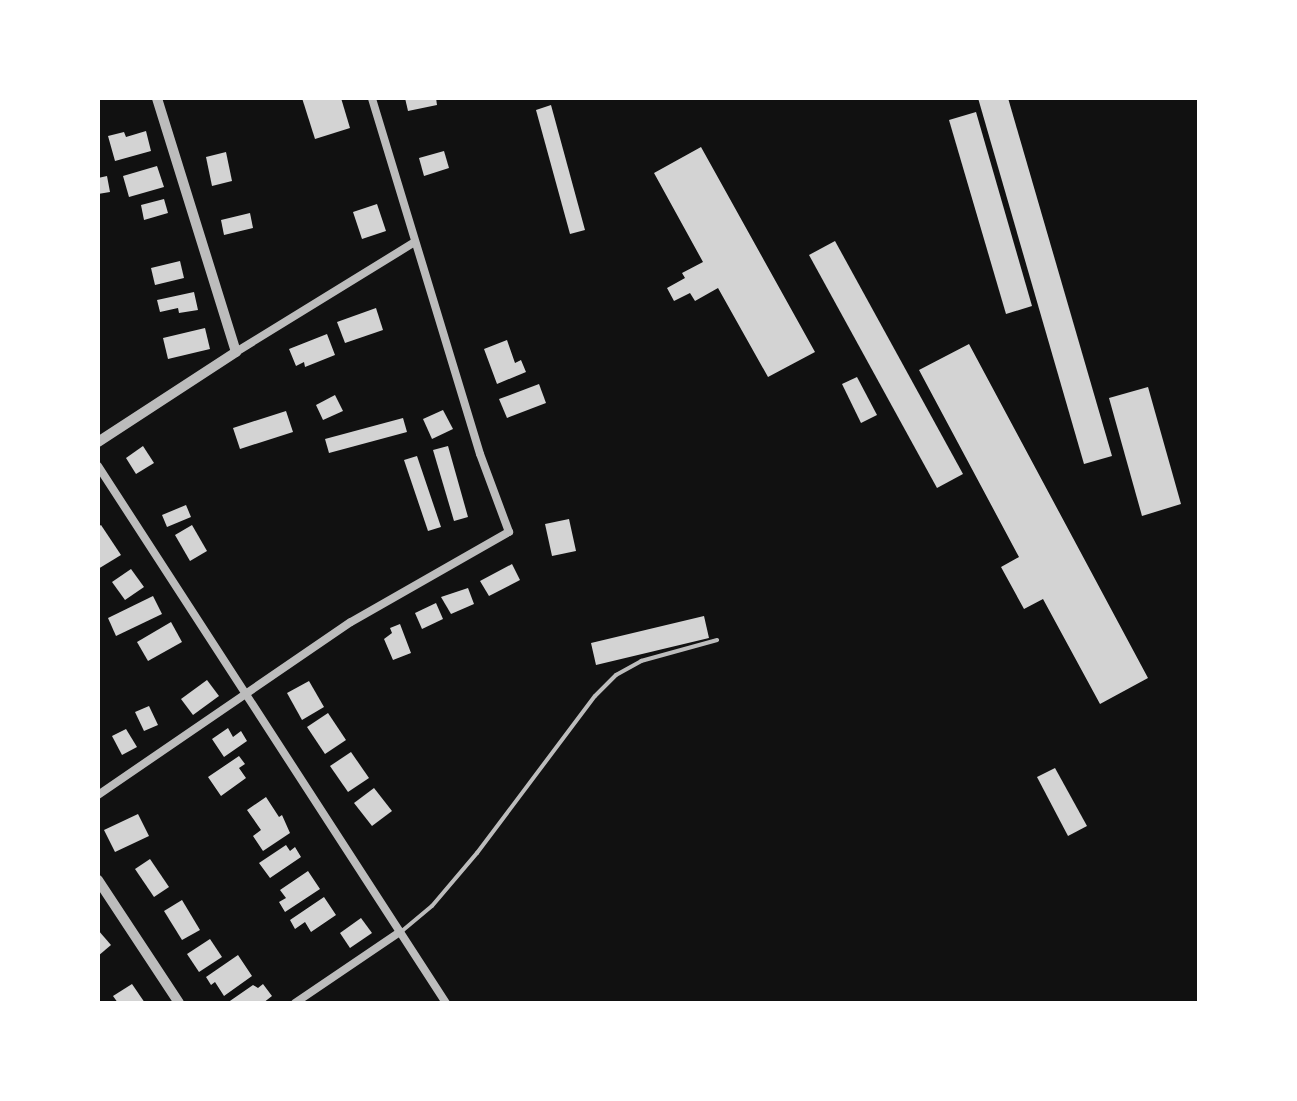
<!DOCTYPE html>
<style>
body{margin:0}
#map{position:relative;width:1297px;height:1101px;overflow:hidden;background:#111;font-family:"Archivo Narrow",sans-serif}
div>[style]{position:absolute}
.building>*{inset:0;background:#d3d3d3}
.service>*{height:4px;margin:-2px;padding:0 2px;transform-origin:2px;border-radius:2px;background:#bcbcbc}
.minor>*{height:8px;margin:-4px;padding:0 4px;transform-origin:4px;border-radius:4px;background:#bcbcbc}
.tertiary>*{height:10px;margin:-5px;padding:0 5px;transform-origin:5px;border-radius:5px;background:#bcbcbc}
span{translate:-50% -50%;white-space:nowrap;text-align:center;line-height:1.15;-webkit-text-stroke:6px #fff;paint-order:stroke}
.frame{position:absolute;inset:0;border:100px solid #fff;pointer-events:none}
</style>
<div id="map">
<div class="building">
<i style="clip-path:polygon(302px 98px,341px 98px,350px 128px,315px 139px)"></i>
<i style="clip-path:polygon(405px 98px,436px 98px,437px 105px,408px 111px)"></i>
<i style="clip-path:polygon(978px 98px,1008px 98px,1112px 456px,1084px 464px)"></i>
<i style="clip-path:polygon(551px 105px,585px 230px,570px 234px,536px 110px)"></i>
<i style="clip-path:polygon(976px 112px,1032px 306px,1006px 314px,949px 120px)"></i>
<i style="clip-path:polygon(146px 131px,151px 151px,115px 161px,108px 136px,124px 132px,126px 137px)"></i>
<i style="clip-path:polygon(701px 147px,815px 352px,768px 377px,718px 288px,695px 301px,690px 293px,674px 301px,667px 288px,685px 278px,682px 273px,703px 262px,654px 173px)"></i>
<i style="clip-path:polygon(444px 151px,449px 168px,424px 176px,419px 158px)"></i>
<i style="clip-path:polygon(226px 152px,232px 181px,212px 186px,206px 157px)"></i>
<i style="clip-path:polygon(157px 166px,164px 187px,129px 197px,123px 176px)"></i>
<i style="clip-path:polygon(107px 176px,110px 192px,98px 194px,98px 178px)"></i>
<i style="clip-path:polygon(164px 199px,168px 213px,144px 220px,141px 205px)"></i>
<i style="clip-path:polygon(377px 204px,386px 231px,362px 239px,353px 212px)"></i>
<i style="clip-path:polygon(250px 213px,253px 228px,224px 235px,221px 220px)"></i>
<i style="clip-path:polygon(835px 241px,963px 474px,937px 488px,809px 255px)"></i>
<i style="clip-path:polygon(180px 261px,184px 278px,155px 285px,151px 268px)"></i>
<i style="clip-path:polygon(194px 292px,198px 310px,179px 313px,178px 308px,160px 312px,157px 300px)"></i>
<i style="clip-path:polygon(376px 308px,383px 330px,345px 343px,337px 322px)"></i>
<i style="clip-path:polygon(205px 328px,210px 349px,168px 359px,163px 338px)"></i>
<i style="clip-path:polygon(327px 334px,335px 355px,305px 367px,304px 362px,296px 366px,289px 349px)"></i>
<i style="clip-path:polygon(507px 340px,515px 363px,521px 360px,526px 372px,497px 384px,484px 349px)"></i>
<i style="clip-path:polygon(969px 344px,1148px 678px,1100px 704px,1043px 599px,1024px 609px,1001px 567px,1019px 557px,919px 370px)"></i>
<i style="clip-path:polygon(857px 377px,877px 415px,861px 423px,842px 384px)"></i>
<i style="clip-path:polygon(539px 384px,546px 403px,507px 418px,499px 399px)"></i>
<i style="clip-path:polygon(1148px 387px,1181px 504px,1142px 516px,1109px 398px)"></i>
<i style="clip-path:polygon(335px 395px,343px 411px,323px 420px,316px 405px)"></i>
<i style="clip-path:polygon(443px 410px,453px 429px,432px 439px,423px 419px)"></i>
<i style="clip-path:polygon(286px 411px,293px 432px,240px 449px,233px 428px)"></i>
<i style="clip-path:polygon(403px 418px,407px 432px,329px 453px,325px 439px)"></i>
<i style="clip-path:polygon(143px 446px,154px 463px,136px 474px,126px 458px)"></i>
<i style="clip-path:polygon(448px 446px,468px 517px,454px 521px,433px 450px)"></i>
<i style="clip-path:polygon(417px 456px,441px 527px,428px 531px,404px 460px)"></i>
<i style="clip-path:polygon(186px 505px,191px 517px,167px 527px,162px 515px)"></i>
<i style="clip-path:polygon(569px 519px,576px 551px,552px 556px,545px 524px)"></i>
<i style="clip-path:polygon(101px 525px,121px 555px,98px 569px,98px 527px)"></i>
<i style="clip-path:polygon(192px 525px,207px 551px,190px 561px,175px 535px)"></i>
<i style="clip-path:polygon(512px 564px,520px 580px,489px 596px,480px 581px)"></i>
<i style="clip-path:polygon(131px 569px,144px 587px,125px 600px,112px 582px)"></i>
<i style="clip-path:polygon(468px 588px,474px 604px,451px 614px,441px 597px)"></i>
<i style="clip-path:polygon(153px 596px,162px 614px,116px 636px,108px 618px)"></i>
<i style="clip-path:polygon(436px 603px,443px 619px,422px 629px,415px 613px)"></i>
<i style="clip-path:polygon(704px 616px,709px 638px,596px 665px,591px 643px)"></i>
<i style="clip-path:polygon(171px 622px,182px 642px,148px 661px,137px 642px)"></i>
<i style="clip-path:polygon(400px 624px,411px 653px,393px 660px,384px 639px,392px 633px,390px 628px)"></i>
<i style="clip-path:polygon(207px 680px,219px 696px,193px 715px,181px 699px)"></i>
<i style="clip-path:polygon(309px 681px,324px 707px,302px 720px,287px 693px)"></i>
<i style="clip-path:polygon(149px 706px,158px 725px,144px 731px,135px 712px)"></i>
<i style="clip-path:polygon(328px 713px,346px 740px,325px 754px,307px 727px)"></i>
<i style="clip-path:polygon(228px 728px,233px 737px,241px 731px,247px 741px,224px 757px,212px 739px)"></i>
<i style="clip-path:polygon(126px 729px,137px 747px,122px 755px,112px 736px)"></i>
<i style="clip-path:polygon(351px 752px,369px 778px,348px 792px,330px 766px)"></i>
<i style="clip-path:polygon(239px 756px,245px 764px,239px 768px,246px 778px,221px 796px,208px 777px)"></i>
<i style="clip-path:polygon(1055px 768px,1087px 826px,1068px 836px,1037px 777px)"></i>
<i style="clip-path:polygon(374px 788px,392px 811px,372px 826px,354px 803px)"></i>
<i style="clip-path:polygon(266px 797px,279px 817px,282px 815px,290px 833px,263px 851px,253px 836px,261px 830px,247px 810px)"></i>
<i style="clip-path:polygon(138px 814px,149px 836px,115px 852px,104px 830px)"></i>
<i style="clip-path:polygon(286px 845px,290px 851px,295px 847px,301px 857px,270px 878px,259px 863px)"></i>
<i style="clip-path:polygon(150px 859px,169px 887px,154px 897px,135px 869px)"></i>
<i style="clip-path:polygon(308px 871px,320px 889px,285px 912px,279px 902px,286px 898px,280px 890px)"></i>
<i style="clip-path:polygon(324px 897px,336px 915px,311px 932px,305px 922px,295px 929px,290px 920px)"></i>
<i style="clip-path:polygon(182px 900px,200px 930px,182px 940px,164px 911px)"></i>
<i style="clip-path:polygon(361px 918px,372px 933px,350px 948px,340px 933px)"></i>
<i style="clip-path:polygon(98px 930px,111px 945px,98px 956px)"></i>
<i style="clip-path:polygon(210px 939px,222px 957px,199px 972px,187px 954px)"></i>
<i style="clip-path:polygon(238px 955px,252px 976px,224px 996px,215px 982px,211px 985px,206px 977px)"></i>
<i style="clip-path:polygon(132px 984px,145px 1003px,118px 1003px,113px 996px)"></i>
<i style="clip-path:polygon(263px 984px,272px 996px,263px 1003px,227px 1003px,253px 985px,258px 988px)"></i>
</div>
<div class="service">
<i style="left:402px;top:931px;width:39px;rotate:-40deg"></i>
<i style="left:432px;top:906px;width:70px;rotate:-49.7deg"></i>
<i style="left:477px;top:853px;width:196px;rotate:-53.1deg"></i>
<i style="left:595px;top:696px;width:30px;rotate:-45deg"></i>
<i style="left:616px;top:675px;width:29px;rotate:-29deg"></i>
<i style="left:641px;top:661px;width:79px;rotate:-15.4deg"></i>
</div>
<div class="minor">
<i style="left:236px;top:352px;width:210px;rotate:-31.6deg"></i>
<i style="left:98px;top:466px;width:640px;rotate:57.05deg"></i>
<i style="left:98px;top:795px;width:306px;rotate:-34.4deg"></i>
<i style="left:351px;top:622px;width:182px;rotate:-29.7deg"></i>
<i style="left:509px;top:532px;width:83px;rotate:-110.4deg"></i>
<i style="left:480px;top:454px;width:372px;rotate:-106.9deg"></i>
<i style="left:295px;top:1003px;width:127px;rotate:-34.1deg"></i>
</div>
<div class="tertiary">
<i style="left:98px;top:442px;width:165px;rotate:-33.1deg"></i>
<i style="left:236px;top:352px;width:266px;rotate:-107.3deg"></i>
<i style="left:98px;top:880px;width:147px;rotate:56.6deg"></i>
</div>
<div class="frame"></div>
</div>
